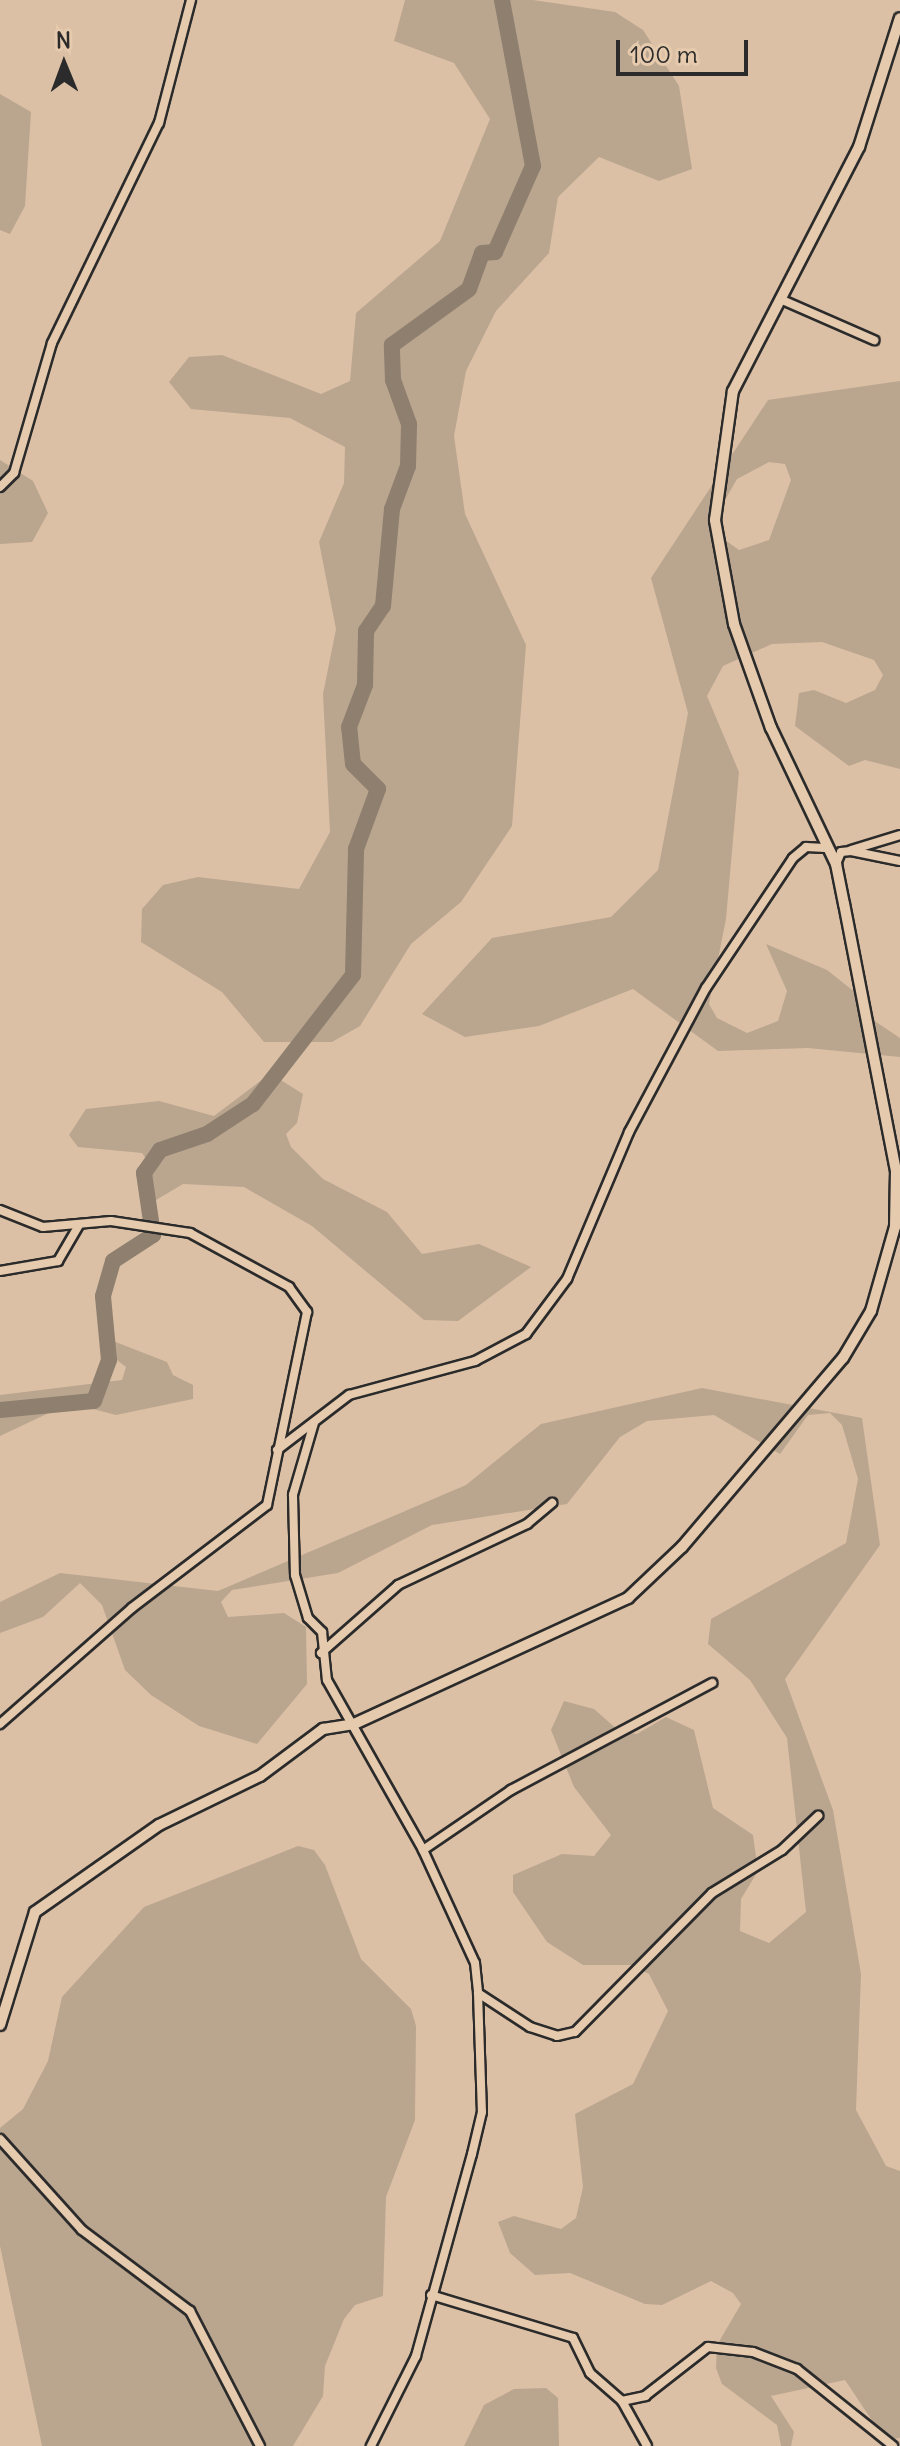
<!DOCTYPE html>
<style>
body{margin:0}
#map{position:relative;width:900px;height:2446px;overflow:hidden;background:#dbc0a5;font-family:Delius,sans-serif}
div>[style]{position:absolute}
.green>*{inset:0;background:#baa58f}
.river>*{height:16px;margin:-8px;padding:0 8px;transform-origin:8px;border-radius:8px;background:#8e7f6f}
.roads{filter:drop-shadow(2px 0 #2b2b2b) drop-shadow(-2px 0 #2b2b2b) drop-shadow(0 2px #2b2b2b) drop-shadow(0 -2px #2b2b2b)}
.minor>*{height:8px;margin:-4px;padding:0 4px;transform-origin:4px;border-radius:4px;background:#e6caad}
.tertiary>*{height:10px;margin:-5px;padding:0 5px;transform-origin:5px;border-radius:5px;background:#e6caad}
span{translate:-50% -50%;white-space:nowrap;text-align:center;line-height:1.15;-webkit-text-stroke:6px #e6caad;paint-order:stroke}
.north{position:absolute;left:24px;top:24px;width:80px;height:80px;-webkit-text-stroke:6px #e6caad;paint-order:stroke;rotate:359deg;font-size:22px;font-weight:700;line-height:32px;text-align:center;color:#2b2b2b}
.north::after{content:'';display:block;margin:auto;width:28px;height:36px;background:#2b2b2b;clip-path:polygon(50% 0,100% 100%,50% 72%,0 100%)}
.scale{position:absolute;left:616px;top:40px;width:132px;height:36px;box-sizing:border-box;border:4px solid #2b2b2b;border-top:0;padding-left:10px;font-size:24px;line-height:28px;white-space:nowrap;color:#2b2b2b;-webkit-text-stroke:6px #e6caad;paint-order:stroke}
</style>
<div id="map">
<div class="green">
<i style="clip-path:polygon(405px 0,533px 0,615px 12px,643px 30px,679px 86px,692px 169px,659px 181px,599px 157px,558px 197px,549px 253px,496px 311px,466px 371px,454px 436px,465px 514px,526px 645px,512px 826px,461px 902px,411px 944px,360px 1026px,332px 1042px,264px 1042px,222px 992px,141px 942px,142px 909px,163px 885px,198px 877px,299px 889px,330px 832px,323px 694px,336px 629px,319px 542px,344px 483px,345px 447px,290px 418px,191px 409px,169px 382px,189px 357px,222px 355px,321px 394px,350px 381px,356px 313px,440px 241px,490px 119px,454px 63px,394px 41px)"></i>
<i style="clip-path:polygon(0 94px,31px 112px,25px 206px,10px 234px,0 230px)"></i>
<i style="clip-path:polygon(evenodd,900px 381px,900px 769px,865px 760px,849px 766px,795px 726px,799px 693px,814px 690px,846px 703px,875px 690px,883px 675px,874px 660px,822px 642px,772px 644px,723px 666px,707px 696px,739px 772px,726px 919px,709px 1004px,717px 1018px,747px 1033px,778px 1021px,787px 991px,766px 944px,827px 970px,861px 997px,876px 1022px,900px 1038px,900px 1057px,808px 1048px,718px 1051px,633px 989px,539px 1026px,465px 1037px,422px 1014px,492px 938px,611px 917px,658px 870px,688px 713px,651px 578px,768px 400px,900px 381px,769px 462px,785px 464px,791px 480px,769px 540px,739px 550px,725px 540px,721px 507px,737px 479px,769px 462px)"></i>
<i style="clip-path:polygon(0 460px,33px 481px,48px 513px,32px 542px,0 544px)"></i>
<i style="clip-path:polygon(263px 1079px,279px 1079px,303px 1094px,297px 1123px,286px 1134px,291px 1147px,323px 1179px,387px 1212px,422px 1254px,479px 1244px,531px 1267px,458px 1321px,424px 1320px,312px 1226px,244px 1187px,183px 1184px,156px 1200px,141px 1195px,151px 1166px,142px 1153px,78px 1147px,69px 1135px,86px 1109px,159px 1101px,214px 1116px)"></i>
<i style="clip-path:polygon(113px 1341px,167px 1362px,173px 1375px,193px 1385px,193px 1399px,116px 1415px,70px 1403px,0 1436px,0 1395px,122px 1380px,126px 1367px,113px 1357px)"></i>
<i style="clip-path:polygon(702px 1388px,862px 1418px,880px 1545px,785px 1679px,833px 1810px,861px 1974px,856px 2110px,886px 2166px,900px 2171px,900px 2438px,885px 2440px,845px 2380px,771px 2396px,794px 2432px,791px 2446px,781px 2446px,777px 2425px,722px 2384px,716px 2368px,717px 2345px,741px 2304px,733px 2293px,711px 2281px,662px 2305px,645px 2304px,570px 2273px,535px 2275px,510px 2253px,498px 2222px,514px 2216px,561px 2229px,576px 2218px,583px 2187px,575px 2114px,633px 2084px,668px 2011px,649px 1974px,631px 1965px,583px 1965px,547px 1942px,513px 1892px,513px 1875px,562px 1854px,594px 1856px,611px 1835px,574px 1787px,551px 1730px,564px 1701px,594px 1709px,619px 1731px,637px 1734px,666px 1717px,694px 1730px,713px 1808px,753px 1835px,758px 1871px,741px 1899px,740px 1931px,769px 1943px,806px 1912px,787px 1738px,750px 1680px,708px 1644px,711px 1619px,846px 1543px,858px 1479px,842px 1425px,830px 1413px,808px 1415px,780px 1454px,714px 1415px,647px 1421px,620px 1437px,567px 1504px,432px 1525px,338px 1573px,232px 1590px,221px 1602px,228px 1617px,284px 1613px,306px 1627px,307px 1684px,257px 1744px,199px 1726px,151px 1695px,125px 1670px,102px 1605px,80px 1583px,43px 1617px,0 1633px,0 1602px,60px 1573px,218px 1591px,466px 1485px,541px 1424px)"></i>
<i style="clip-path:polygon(298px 1846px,314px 1850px,325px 1865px,361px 1959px,411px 2009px,416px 2026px,415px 2120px,386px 2197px,383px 2296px,355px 2305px,344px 2319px,325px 2366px,323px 2396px,293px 2446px,42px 2446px,0 2246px,0 2128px,23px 2109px,48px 2061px,62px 1997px,144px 1907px)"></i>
<i style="clip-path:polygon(546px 2388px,558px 2398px,559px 2446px,464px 2446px,484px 2405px,514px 2389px)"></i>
</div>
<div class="river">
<i style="left:0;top:1410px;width:94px;rotate:-5.5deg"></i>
<i style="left:94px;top:1401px;width:44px;rotate:-69.9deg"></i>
<i style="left:109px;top:1360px;width:64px;rotate:-95.4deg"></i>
<i style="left:103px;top:1296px;width:36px;rotate:-74deg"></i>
<i style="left:113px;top:1261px;width:48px;rotate:-33deg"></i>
<i style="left:153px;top:1235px;width:63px;rotate:-98.3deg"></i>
<i style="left:144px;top:1173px;width:28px;rotate:-55deg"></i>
<i style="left:160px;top:1150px;width:50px;rotate:-18.8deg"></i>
<i style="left:207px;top:1134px;width:55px;rotate:-33.1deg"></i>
<i style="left:253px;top:1104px;width:163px;rotate:-52.2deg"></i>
<i style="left:353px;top:975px;width:126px;rotate:-88.6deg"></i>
<i style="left:356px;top:849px;width:64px;rotate:-69.9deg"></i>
<i style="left:378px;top:789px;width:35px;rotate:-135deg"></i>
<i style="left:353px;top:764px;width:37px;rotate:-96deg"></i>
<i style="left:349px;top:727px;width:45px;rotate:-69.1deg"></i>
<i style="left:365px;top:685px;width:54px;rotate:-88.9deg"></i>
<i style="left:366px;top:631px;width:30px;rotate:-56deg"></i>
<i style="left:383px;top:606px;width:97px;rotate:-84.7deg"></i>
<i style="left:392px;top:509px;width:46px;rotate:-69.6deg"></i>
<i style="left:408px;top:466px;width:42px;rotate:-88.6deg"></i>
<i style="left:409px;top:424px;width:47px;rotate:-110deg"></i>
<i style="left:393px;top:380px;width:35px;rotate:-92deg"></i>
<i style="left:392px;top:345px;width:95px;rotate:-36deg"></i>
<i style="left:469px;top:289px;width:38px;rotate:-70deg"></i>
<i style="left:482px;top:253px;width:13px;rotate:-4deg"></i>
<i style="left:495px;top:252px;width:94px;rotate:-66.2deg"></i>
<i style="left:533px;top:166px;width:169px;rotate:-100.6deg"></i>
</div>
<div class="roads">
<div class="minor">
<i style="left:780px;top:299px;width:103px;rotate:23.6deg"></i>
<i style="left:0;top:487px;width:20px;rotate:-45deg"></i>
<i style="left:14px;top:473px;width:135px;rotate:-73.7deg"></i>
<i style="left:52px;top:343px;width:245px;rotate:-64.1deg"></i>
<i style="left:159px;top:123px;width:127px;rotate:-75.4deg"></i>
<i style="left:851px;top:850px;width:51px;rotate:-17deg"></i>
<i style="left:836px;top:864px;width:13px;rotate:-67deg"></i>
<i style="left:841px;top:852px;width:10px;rotate:-6deg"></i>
<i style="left:851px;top:851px;width:50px;rotate:11.5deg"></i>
<i style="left:0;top:1210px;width:46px;rotate:21.6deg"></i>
<i style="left:43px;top:1227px;width:68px;rotate:-5deg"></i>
<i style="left:111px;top:1221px;width:80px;rotate:8.6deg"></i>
<i style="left:190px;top:1233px;width:113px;rotate:28.6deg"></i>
<i style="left:289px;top:1287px;width:31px;rotate:54deg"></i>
<i style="left:307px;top:1312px;width:197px;rotate:101.7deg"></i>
<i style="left:267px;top:1505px;width:170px;rotate:142.7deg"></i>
<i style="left:132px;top:1608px;width:176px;rotate:138.7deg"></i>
<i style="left:0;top:1271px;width:59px;rotate:-9.8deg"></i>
<i style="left:58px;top:1261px;width:42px;rotate:-59.7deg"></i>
<i style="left:314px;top:1423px;width:75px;rotate:106.3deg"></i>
<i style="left:293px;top:1495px;width:80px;rotate:88.6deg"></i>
<i style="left:295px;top:1575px;width:45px;rotate:73.2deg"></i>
<i style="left:308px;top:1618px;width:20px;rotate:45deg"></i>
<i style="left:322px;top:1632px;width:48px;rotate:84.1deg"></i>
<i style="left:327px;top:1680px;width:195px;rotate:60.5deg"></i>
<i style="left:423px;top:1850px;width:124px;rotate:65.3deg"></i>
<i style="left:475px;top:1963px;width:30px;rotate:84deg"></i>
<i style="left:478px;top:1993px;width:119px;rotate:88.1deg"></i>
<i style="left:482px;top:2112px;width:43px;rotate:103.4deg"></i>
<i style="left:472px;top:2154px;width:210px;rotate:105.5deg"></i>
<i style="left:416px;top:2356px;width:101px;rotate:116.6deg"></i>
<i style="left:277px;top:1450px;width:91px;rotate:-37.4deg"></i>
<i style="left:349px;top:1395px;width:131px;rotate:-15.1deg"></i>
<i style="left:475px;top:1361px;width:58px;rotate:-27.9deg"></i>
<i style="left:526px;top:1334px;width:69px;rotate:-53.3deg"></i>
<i style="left:567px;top:1279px;width:160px;rotate:-67.1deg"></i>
<i style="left:629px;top:1132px;width:163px;rotate:-61.9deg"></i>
<i style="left:706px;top:988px;width:156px;rotate:-56.2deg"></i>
<i style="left:793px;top:858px;width:17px;rotate:-40deg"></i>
<i style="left:806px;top:847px;width:19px;rotate:3deg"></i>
<i style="left:321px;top:1653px;width:103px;rotate:-41.4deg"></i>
<i style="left:398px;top:1585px;width:143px;rotate:-25.3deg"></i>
<i style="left:527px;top:1524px;width:33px;rotate:-40deg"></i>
<i style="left:423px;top:1850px;width:107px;rotate:-34.3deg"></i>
<i style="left:511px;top:1790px;width:228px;rotate:-28deg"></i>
<i style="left:478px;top:1993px;width:62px;rotate:33.2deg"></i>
<i style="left:530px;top:2027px;width:28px;rotate:18deg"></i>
<i style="left:557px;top:2036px;width:18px;rotate:-13deg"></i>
<i style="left:575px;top:2032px;width:195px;rotate:-45.4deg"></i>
<i style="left:712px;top:1893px;width:82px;rotate:-31.6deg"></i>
<i style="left:782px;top:1850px;width:50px;rotate:-43.4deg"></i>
<i style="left:0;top:2139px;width:122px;rotate:48deg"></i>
<i style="left:82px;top:2230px;width:135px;rotate:36.9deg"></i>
<i style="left:190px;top:2311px;width:152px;rotate:62.6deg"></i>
<i style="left:431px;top:2295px;width:148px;rotate:16.8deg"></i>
<i style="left:573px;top:2338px;width:39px;rotate:64deg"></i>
<i style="left:590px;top:2373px;width:43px;rotate:41.2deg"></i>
<i style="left:622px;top:2401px;width:24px;rotate:-12deg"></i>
<i style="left:645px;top:2396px;width:80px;rotate:-37.9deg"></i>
<i style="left:708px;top:2347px;width:45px;rotate:6.3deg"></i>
<i style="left:753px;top:2352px;width:47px;rotate:21.1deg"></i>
<i style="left:797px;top:2369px;width:123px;rotate:38.7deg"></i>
<i style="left:622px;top:2401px;width:51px;rotate:60.9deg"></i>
</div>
<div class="tertiary">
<i style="left:0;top:2025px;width:118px;rotate:-72.8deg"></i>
<i style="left:35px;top:1912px;width:151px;rotate:-35.1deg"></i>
<i style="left:159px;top:1825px;width:112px;rotate:-25.9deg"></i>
<i style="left:260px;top:1776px;width:79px;rotate:-36.7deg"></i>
<i style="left:323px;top:1729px;width:31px;rotate:-9deg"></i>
<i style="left:354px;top:1724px;width:302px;rotate:-24.7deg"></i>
<i style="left:628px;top:1598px;width:74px;rotate:-43.4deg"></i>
<i style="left:682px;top:1547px;width:248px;rotate:-49.6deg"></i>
<i style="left:843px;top:1358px;width:55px;rotate:-59.2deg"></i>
<i style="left:871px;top:1311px;width:87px;rotate:-74.1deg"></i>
<i style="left:895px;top:1227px;width:56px;rotate:-89deg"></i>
<i style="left:896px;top:1171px;width:272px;rotate:-101deg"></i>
<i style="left:844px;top:904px;width:41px;rotate:-101.3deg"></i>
<i style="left:836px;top:864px;width:151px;rotate:-115.5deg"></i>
<i style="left:771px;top:728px;width:110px;rotate:-109.6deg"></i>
<i style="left:734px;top:624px;width:106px;rotate:-100.4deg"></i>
<i style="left:715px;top:520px;width:130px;rotate:-82.1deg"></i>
<i style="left:733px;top:391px;width:275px;rotate:-62.7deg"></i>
<i style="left:859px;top:147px;width:135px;rotate:-72.4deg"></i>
</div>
</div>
<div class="north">N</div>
<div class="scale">100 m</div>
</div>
